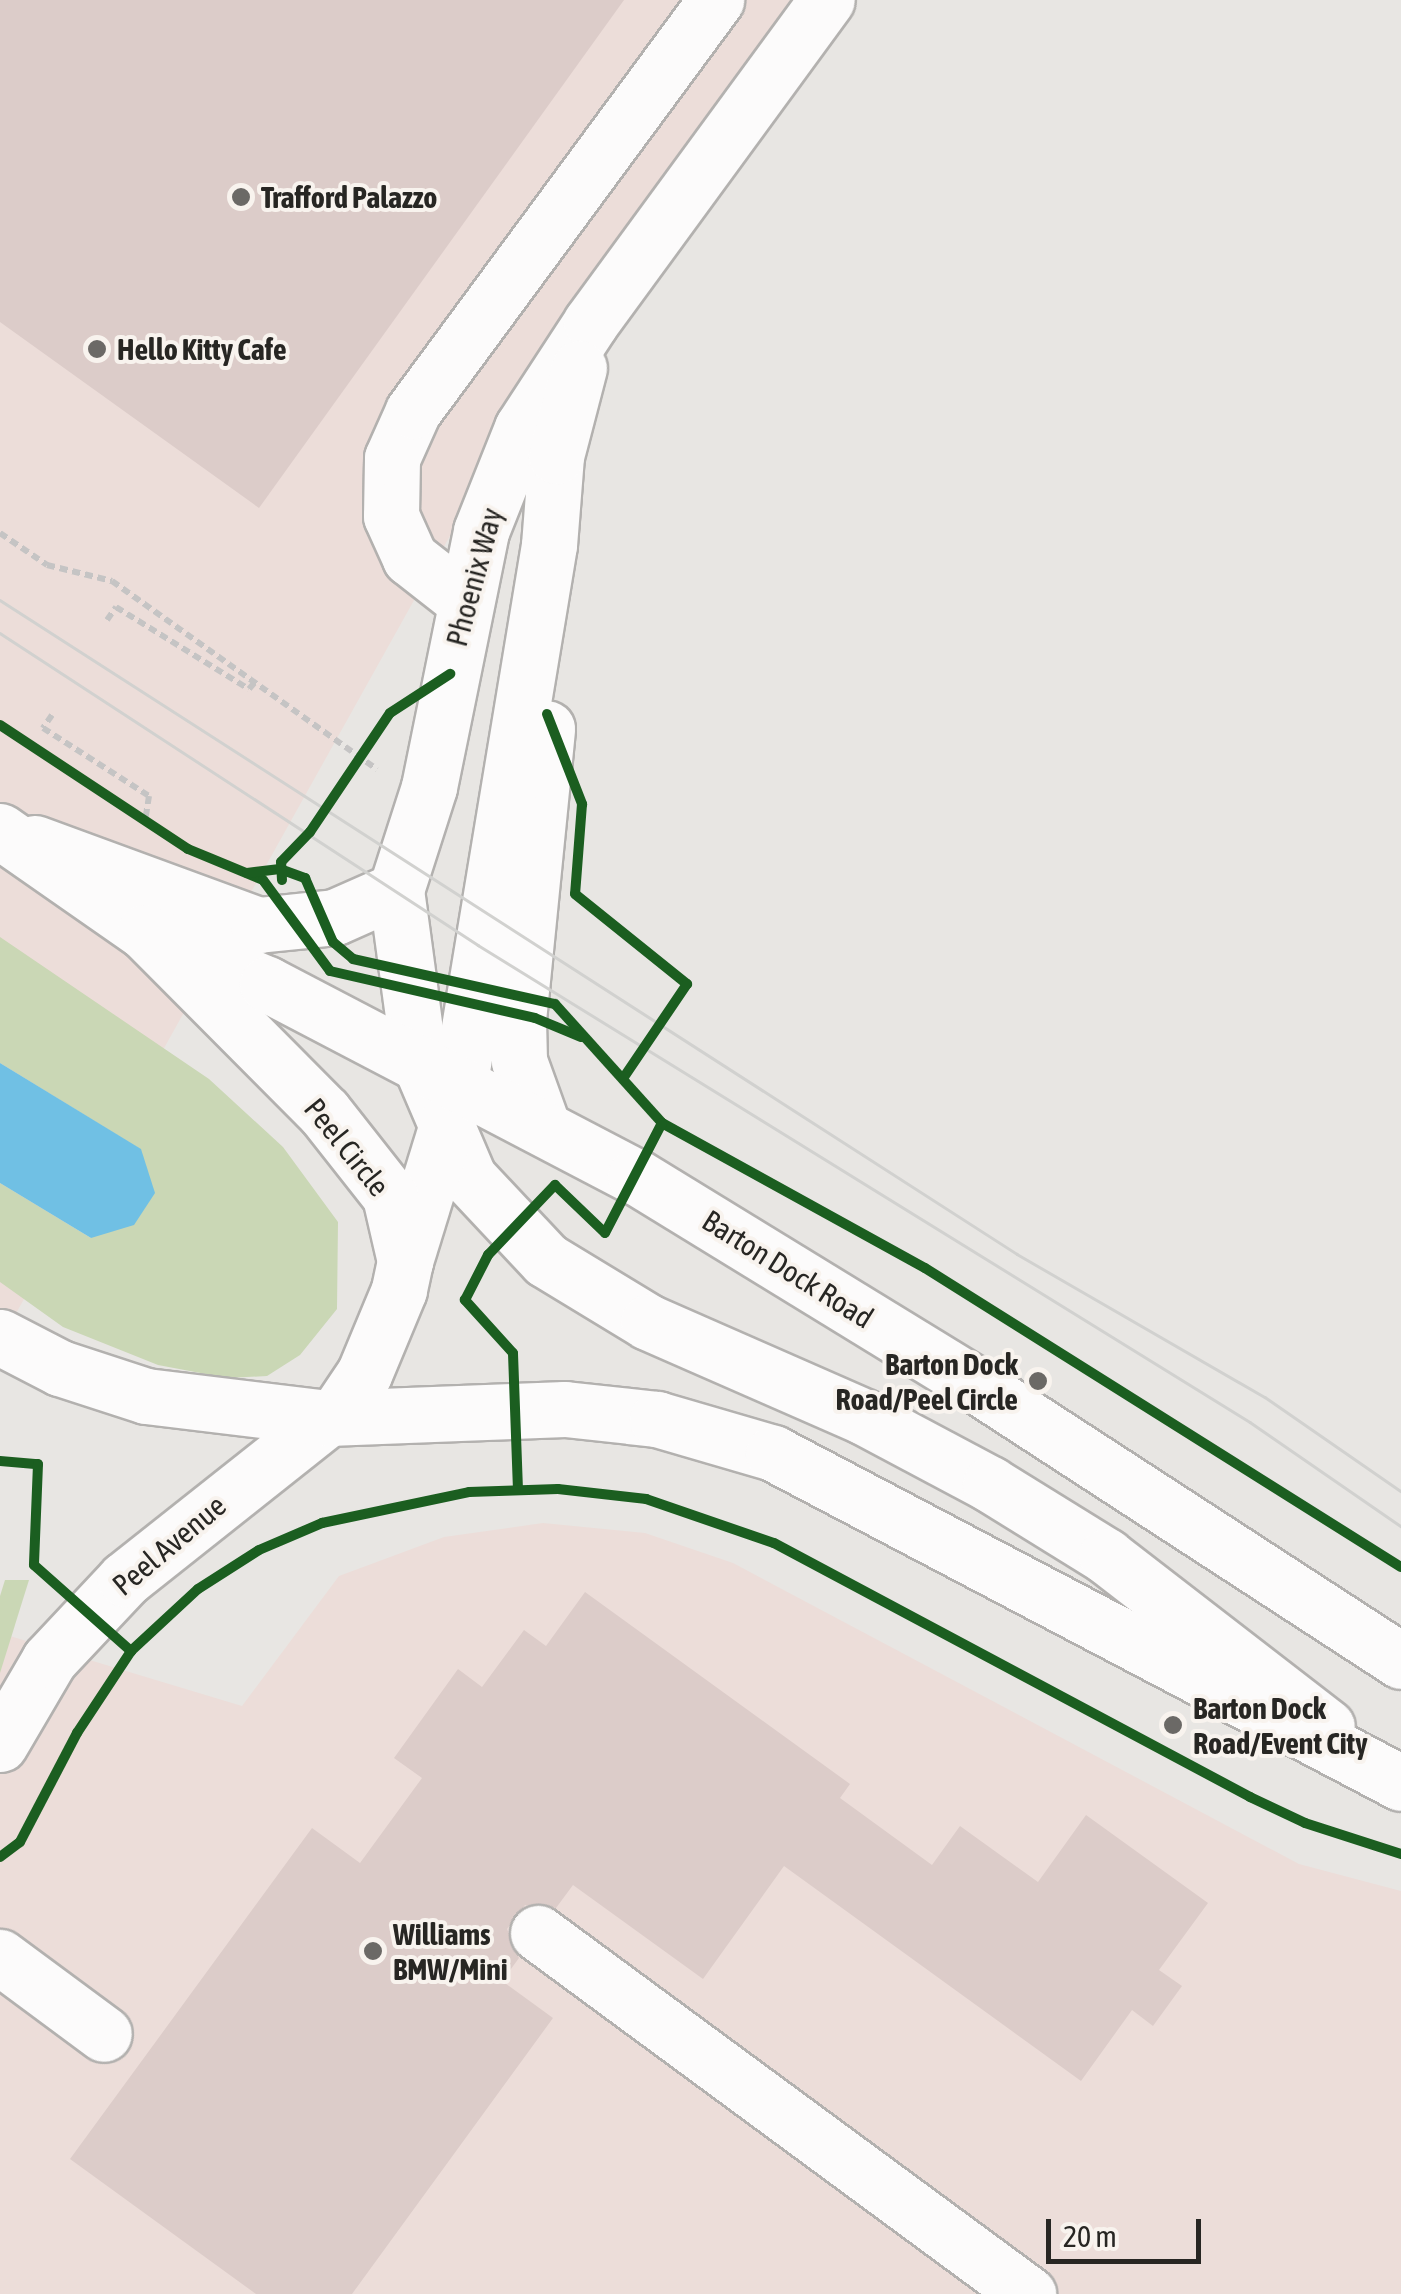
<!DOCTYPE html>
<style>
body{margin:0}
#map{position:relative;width:1401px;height:2294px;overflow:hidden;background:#e8e6e3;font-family:"Asap Condensed",sans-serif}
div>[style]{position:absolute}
.commercial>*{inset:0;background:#ecddd9}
.green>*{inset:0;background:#cad7b5}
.water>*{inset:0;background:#70c0e4}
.building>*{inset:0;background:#dcccc9}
.path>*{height:6px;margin-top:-3px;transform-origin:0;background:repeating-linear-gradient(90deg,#c5c4c4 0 8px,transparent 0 13px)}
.roads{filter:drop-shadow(2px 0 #b3b1af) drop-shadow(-2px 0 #b3b1af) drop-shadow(0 2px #b3b1af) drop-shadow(0 -2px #b3b1af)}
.minor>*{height:55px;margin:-27.5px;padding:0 27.5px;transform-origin:27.5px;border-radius:27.5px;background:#fcfbfb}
.major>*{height:55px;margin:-27.5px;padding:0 27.5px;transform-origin:27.5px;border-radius:27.5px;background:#fcfbfb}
.tram>*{height:2.5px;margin:-1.25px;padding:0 1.25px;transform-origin:1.25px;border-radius:1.25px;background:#d1d1cf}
.cycleway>*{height:10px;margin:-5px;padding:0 5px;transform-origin:5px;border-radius:5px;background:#1b5e20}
.dots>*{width:28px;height:28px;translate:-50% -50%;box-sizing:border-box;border:5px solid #f8f3ee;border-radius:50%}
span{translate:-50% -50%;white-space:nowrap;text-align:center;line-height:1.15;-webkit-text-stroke:8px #f8f3ee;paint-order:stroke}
.poi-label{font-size:30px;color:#272623;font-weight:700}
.left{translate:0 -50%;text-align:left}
.right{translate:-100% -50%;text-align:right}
.street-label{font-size:30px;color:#272623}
.scale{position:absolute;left:1046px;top:2219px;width:155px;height:45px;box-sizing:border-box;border:5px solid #272623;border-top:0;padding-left:12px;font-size:30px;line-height:35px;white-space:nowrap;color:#272623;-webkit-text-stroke:8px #f8f3ee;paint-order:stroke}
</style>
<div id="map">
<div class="commercial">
<i style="clip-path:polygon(0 0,845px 0,499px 448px,0 1342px)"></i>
<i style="clip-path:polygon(543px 1523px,645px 1533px,733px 1563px,1299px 1864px,1401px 1891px,1401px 2294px,0 2294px,0 1633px,242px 1706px,339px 1576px,444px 1537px)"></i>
</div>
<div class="green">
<i style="clip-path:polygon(0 937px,209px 1079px,283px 1147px,338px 1222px,337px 1309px,300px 1355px,267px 1376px,227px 1378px,158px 1365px,63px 1327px,0 1282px,0 1183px,91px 1238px,140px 1149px,0 1063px)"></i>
<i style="clip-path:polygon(5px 1580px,29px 1580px,0 1673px,0 1596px)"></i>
</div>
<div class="water">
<i style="clip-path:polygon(0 1063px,141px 1149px,155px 1193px,134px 1225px,91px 1238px,0 1183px)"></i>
</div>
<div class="building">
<i style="clip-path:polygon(0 0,624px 0,259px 508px,0 322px)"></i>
<i style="clip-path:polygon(585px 1592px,850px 1784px,840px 1798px,932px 1865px,960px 1826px,1038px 1882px,1086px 1815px,1208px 1903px,1159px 1970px,1182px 1986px,1153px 2026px,1132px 2010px,1081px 2081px,784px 1866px,703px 1979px,573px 1885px,556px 1908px,525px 1905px,507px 1929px,519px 1958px,502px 1981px,553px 2018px,352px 2294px,256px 2294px,70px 2159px,312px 1828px,360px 1863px,422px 1778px,394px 1758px,458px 1669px,482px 1687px,524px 1630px,546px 1646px)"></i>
</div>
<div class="path">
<i style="left:0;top:533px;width:57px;rotate:34.2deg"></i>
<i style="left:47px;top:565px;width:67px;rotate:13.8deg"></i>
<i style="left:112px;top:581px;width:325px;rotate:35.4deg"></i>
<i style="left:107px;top:620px;width:16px;rotate:-55deg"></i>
<i style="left:116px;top:607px;width:156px;rotate:31.7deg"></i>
<i style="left:249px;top:689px;width:9px;rotate:-49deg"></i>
<i style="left:52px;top:715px;width:16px;rotate:125deg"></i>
<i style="left:43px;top:728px;width:126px;rotate:32.7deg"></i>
<i style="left:149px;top:796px;width:24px;rotate:99deg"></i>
</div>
<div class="roads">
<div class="minor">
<i style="left:465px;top:601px;width:70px;rotate:-142deg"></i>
<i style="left:410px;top:558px;width:46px;rotate:-114.3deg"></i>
<i style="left:391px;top:516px;width:58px;rotate:-89deg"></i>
<i style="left:392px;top:458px;width:51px;rotate:-65.9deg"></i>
<i style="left:413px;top:411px;width:511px;rotate:-53.6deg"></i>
<i style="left:35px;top:843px;width:238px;rotate:20.2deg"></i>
<i style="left:258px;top:925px;width:77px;rotate:-5.9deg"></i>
<i style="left:335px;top:917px;width:67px;rotate:-23.9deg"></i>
<i style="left:396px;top:890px;width:108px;rotate:-72.2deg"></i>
<i style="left:429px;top:787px;width:261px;rotate:-78.5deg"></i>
<i style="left:481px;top:531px;width:111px;rotate:-68.3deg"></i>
<i style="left:522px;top:428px;width:126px;rotate:-56.9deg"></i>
<i style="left:591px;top:322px;width:399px;rotate:-53.8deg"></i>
<i style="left:396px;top:890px;width:173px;rotate:82.3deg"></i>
<i style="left:419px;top:1061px;width:127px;rotate:66.9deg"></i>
<i style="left:469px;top:1178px;width:112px;rotate:46.8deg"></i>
<i style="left:546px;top:1260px;width:119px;rotate:31.3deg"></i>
<i style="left:648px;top:1322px;width:236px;rotate:23.7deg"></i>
<i style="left:864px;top:1417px;width:143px;rotate:28deg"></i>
<i style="left:990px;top:1484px;width:137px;rotate:31.8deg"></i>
<i style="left:1106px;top:1556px;width:279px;rotate:37.7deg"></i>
<i style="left:541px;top:1122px;width:65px;rotate:-109.8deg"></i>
<i style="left:519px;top:1061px;width:41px;rotate:-91.4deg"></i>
<i style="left:518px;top:1020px;width:293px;rotate:-84.3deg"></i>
<i style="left:405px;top:1261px;width:187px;rotate:-72.9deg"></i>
<i style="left:460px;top:1082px;width:544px;rotate:-80.59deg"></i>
<i style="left:549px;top:545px;width:89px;rotate:-85.5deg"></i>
<i style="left:556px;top:456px;width:91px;rotate:-75.4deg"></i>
<i style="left:0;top:1744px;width:97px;rotate:-59.7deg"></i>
<i style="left:49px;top:1660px;width:111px;rotate:-46.8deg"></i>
<i style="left:125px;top:1579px;width:259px;rotate:-38.4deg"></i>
<i style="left:538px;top:1933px;width:609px;rotate:36.38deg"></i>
<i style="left:0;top:1957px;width:129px;rotate:36.5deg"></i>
</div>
<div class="major">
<i style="left:0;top:831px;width:177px;rotate:34.9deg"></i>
<i style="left:145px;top:932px;width:254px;rotate:45.2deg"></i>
<i style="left:324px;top:1112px;width:107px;rotate:51.8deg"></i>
<i style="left:390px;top:1196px;width:67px;rotate:77deg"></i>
<i style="left:405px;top:1261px;width:30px;rotate:102deg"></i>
<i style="left:399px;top:1290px;width:91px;rotate:112.6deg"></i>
<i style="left:364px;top:1374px;width:52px;rotate:124deg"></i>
<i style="left:145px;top:932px;width:133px;rotate:23.1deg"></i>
<i style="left:267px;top:984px;width:415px;rotate:27.6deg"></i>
<i style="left:635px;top:1176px;width:399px;rotate:31.5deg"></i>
<i style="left:975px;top:1384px;width:508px;rotate:33.03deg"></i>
<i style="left:0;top:1337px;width:68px;rotate:27.3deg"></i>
<i style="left:60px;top:1368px;width:90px;rotate:18deg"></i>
<i style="left:146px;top:1396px;width:183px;rotate:6.9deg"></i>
<i style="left:328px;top:1418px;width:237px;rotate:-2.2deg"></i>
<i style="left:565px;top:1409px;width:93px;rotate:6.2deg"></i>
<i style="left:657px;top:1419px;width:121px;rotate:16.3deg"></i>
<i style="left:773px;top:1453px;width:709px;rotate:27.72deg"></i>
</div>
</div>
<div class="tram">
<i style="left:0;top:600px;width:1209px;rotate:32.74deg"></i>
<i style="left:1017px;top:1254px;width:286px;rotate:30deg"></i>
<i style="left:1265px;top:1397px;width:165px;rotate:34.7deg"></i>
<i style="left:0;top:633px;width:571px;rotate:33.13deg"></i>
<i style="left:478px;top:945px;width:907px;rotate:31.71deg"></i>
<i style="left:1250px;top:1422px;width:183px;rotate:34.6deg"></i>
</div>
<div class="cycleway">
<i style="left:547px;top:714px;width:97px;rotate:68.7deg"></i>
<i style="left:582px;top:804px;width:90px;rotate:94.4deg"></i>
<i style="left:575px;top:894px;width:144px;rotate:38.8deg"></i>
<i style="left:687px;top:984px;width:112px;rotate:124.1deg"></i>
<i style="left:0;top:725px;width:225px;rotate:33.4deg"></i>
<i style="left:188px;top:849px;width:81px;rotate:22.5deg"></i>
<i style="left:263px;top:880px;width:113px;rotate:53.6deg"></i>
<i style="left:330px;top:971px;width:210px;rotate:12.9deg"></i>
<i style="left:535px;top:1018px;width:50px;rotate:22.4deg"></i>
<i style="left:247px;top:873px;width:33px;rotate:-7deg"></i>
<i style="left:280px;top:869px;width:27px;rotate:20deg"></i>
<i style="left:305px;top:878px;width:70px;rotate:66.4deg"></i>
<i style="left:333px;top:942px;width:26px;rotate:40deg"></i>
<i style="left:353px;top:959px;width:207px;rotate:12.6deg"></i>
<i style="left:555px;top:1004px;width:160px;rotate:48deg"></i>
<i style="left:662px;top:1123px;width:300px;rotate:28.9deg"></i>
<i style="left:925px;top:1268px;width:562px;rotate:32.14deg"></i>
<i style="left:282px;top:880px;width:18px;rotate:-93deg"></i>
<i style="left:281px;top:862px;width:42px;rotate:-46deg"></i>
<i style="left:310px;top:832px;width:143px;rotate:-56.1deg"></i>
<i style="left:390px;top:713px;width:72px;rotate:-33deg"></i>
<i style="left:0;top:1461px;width:38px;rotate:5deg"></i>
<i style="left:38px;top:1464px;width:101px;rotate:92.3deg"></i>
<i style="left:34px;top:1565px;width:130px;rotate:41.6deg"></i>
<i style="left:518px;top:1490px;width:137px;rotate:-92.1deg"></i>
<i style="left:513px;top:1353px;width:72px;rotate:-132.2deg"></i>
<i style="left:465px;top:1300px;width:51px;rotate:-62.9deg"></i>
<i style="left:488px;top:1255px;width:97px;rotate:-46.3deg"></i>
<i style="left:555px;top:1185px;width:69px;rotate:43.8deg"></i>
<i style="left:605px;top:1233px;width:124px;rotate:-62.6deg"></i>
<i style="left:0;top:1857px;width:25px;rotate:-37deg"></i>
<i style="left:20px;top:1842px;width:123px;rotate:-62.4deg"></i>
<i style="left:77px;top:1733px;width:98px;rotate:-56.6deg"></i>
<i style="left:131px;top:1651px;width:91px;rotate:-42.8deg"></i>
<i style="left:198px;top:1589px;width:72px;rotate:-32.6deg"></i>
<i style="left:259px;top:1550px;width:69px;rotate:-23.2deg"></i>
<i style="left:322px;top:1523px;width:150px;rotate:-11.9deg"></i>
<i style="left:469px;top:1492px;width:89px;rotate:-1.9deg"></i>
<i style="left:558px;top:1489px;width:89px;rotate:6.5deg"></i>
<i style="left:646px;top:1499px;width:135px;rotate:19deg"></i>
<i style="left:774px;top:1543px;width:540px;rotate:28.08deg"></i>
<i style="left:1250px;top:1797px;width:61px;rotate:25.3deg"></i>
<i style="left:1305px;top:1823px;width:101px;rotate:17.9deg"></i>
</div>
<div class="dots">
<i style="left:241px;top:197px;background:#6b6966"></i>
<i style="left:97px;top:349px;background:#6b6966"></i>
<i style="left:1038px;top:1381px;background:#6b6966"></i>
<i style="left:1173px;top:1725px;background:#6b6966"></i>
<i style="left:373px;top:1951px;background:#6b6966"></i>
</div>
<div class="poi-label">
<span class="left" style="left:261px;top:197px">Trafford Palazzo</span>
<span class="left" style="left:117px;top:349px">Hello Kitty Cafe</span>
<span class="right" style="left:1018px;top:1381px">Barton Dock<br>Road/Peel Circle</span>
<span class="left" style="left:1193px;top:1725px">Barton Dock<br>Road/Event City</span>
<span class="left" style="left:393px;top:1951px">Williams<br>BMW/Mini</span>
</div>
<div class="street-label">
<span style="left:474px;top:577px;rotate:-75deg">Phoenix Way</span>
<span style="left:347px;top:1147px;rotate:51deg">Peel Circle</span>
<span style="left:788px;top:1269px;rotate:32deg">Barton Dock Road</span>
<span style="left:169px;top:1545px;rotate:-40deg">Peel Avenue</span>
</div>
<div class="scale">20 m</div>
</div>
